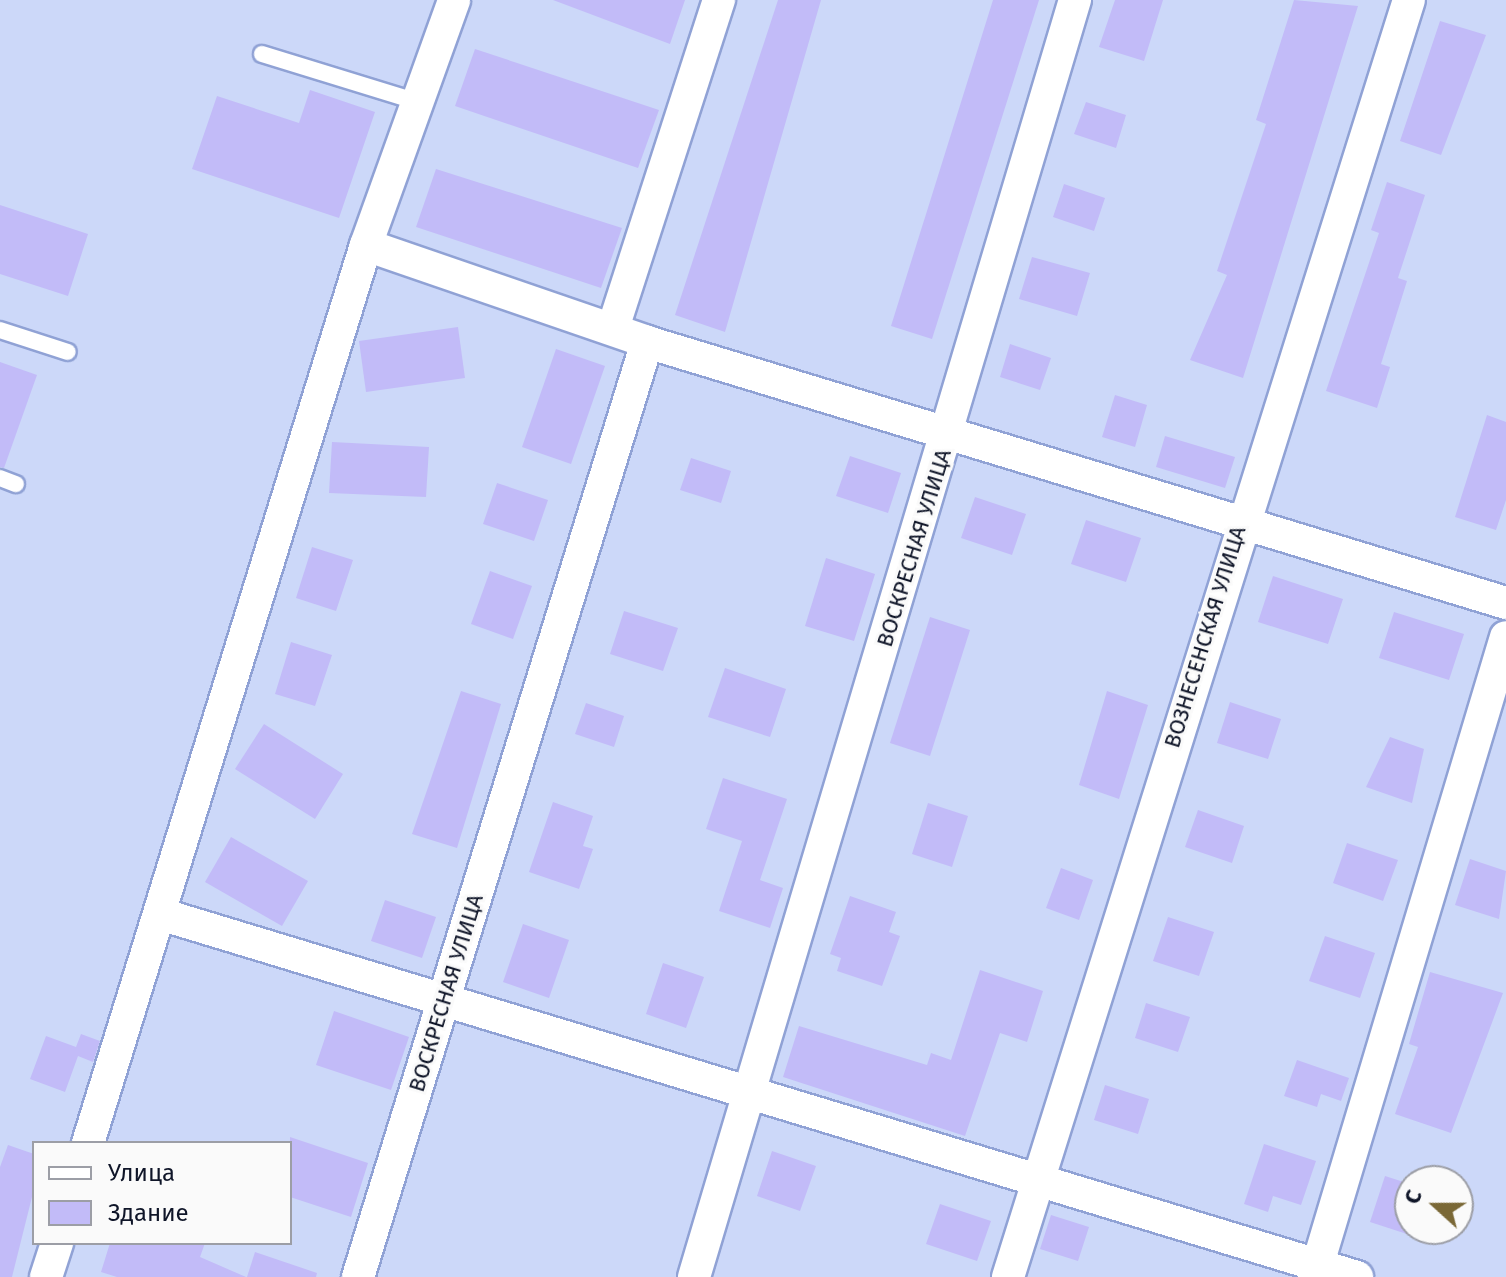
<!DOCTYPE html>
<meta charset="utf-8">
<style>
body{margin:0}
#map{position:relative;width:1506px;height:1277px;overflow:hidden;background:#ccd8f9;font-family:"Fira Sans",sans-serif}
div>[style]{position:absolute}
.building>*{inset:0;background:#c2bbf8}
.roads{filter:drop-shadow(2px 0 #90a2d5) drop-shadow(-2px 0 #90a2d5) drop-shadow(0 2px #90a2d5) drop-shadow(0 -2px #90a2d5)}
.lane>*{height:16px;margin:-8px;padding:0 8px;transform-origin:8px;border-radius:8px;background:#fff}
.street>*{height:32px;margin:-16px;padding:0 16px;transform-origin:16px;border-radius:16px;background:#fff}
span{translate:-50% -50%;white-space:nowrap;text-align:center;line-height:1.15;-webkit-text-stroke:6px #fafafa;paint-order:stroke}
.street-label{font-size:22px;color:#0f1528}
.legend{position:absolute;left:32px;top:1141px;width:260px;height:104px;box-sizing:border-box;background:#fafafa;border:2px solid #9c9ea6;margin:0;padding:10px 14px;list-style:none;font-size:24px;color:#0f1528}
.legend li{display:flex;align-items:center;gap:16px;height:40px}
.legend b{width:40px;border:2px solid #9c9ea6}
.north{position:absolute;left:1394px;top:1165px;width:80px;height:80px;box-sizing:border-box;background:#fafafa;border:2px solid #9c9ea6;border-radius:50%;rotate:291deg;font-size:22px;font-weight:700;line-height:32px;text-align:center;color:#0f1528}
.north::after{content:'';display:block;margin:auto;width:28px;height:36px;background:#7a6836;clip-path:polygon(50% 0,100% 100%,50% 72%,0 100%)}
</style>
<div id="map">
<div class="building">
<i style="clip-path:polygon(553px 0,685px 0,670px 44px)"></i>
<i style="clip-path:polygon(778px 0,821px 0,725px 332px,675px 315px)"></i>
<i style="clip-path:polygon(993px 0,1039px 0,932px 339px,891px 326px)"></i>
<i style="clip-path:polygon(1115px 0,1163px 0,1144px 61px,1099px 47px)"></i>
<i style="clip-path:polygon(1294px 0,1358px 6px,1243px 378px,1190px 360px,1227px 275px,1217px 271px,1266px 124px,1256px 120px)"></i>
<i style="clip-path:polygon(1440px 21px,1486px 35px,1441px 155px,1400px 141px)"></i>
<i style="clip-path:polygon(475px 49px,659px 110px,638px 168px,455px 106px)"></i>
<i style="clip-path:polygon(310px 90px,375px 112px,339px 218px,192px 169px,217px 96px,299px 123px)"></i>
<i style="clip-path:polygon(1086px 102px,1126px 115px,1116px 148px,1074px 134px)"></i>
<i style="clip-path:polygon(436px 169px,622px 228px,601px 288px,416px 227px)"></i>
<i style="clip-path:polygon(1387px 182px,1425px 195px,1398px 278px,1407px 281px,1381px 364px,1390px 367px,1377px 408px,1326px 391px,1379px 233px,1371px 230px)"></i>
<i style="clip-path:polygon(1064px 184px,1105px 198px,1094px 231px,1053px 217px)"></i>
<i style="clip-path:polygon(0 205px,88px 234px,68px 296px,0 274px)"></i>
<i style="clip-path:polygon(1032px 257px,1090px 273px,1077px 316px,1019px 299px)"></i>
<i style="clip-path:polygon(458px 327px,465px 378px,366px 392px,359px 341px)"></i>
<i style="clip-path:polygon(1010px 344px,1051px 358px,1040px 390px,1000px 377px)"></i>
<i style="clip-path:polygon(556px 349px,605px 366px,571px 464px,522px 447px)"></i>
<i style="clip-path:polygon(0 362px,37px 375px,4px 468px,0 467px)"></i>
<i style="clip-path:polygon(1115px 395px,1147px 405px,1135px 447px,1102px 437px)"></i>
<i style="clip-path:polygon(1487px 415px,1506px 422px,1506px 500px,1496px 530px,1455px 517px)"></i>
<i style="clip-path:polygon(1165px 436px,1235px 457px,1225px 488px,1156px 467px)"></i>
<i style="clip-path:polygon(332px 442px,429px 447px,426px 497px,329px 493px)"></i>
<i style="clip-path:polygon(850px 456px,901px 473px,888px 513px,836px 496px)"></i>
<i style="clip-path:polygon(691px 458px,731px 471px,721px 503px,680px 490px)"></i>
<i style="clip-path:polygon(497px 483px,548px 500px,534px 541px,483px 524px)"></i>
<i style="clip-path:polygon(975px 497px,1026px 514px,1012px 555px,961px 538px)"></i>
<i style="clip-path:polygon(1086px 520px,1141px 538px,1126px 582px,1071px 564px)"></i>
<i style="clip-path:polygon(312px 547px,353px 560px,336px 611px,296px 598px)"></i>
<i style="clip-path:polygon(826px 558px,875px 574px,854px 641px,805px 626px)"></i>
<i style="clip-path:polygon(490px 571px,532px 586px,513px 639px,471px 624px)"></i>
<i style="clip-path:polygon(1273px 576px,1343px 599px,1328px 644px,1258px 622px)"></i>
<i style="clip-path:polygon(624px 611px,678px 628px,663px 671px,610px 654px)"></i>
<i style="clip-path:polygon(1394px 612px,1464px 634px,1449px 680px,1379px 658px)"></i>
<i style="clip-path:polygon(930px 617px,970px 630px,930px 756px,890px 743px)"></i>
<i style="clip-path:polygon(291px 642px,332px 655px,315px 706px,275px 694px)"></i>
<i style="clip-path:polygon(725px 668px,786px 689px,770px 737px,708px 717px)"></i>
<i style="clip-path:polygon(461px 691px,501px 704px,457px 848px,412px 834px)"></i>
<i style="clip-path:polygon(1107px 691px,1148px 705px,1119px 799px,1079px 785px)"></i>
<i style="clip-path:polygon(1230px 702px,1281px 719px,1268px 759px,1217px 743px)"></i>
<i style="clip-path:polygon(586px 703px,624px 716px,614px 747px,575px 734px)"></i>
<i style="clip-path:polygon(264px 724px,343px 774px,315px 819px,235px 769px)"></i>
<i style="clip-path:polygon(1390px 737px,1424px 749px,1412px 803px,1366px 787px)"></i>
<i style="clip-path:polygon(723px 778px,787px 799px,760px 880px,783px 888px,770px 928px,719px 911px,742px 841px,706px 829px)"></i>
<i style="clip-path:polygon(553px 802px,593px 816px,583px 846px,593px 849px,579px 889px,529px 872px)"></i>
<i style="clip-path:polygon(928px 803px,968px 816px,952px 867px,912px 854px)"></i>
<i style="clip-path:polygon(1198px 810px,1244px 826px,1232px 863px,1185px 847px)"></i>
<i style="clip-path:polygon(231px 837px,308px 881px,282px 926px,205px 882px)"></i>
<i style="clip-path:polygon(1347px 843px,1398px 860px,1383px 901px,1333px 883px)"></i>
<i style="clip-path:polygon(1470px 859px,1506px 871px,1499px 919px,1455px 905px)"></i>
<i style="clip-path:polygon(1061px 868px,1093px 880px,1079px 920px,1046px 908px)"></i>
<i style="clip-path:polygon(850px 896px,896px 912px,889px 932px,900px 936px,882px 986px,837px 971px,841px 958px,830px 954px)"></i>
<i style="clip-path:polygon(385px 900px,436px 917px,422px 958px,371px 941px)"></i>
<i style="clip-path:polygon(1168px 917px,1214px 932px,1199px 976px,1153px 961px)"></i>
<i style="clip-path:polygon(523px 924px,569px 940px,549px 998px,503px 982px)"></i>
<i style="clip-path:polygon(1325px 936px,1375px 953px,1360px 998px,1309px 981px)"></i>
<i style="clip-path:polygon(663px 963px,704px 977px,686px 1028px,646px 1014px)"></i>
<i style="clip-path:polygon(980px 970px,1043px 991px,1027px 1042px,1000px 1033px,965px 1136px,783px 1077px,799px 1026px,927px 1065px,931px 1053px,951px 1060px)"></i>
<i style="clip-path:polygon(1430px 972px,1503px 993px,1451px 1133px,1395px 1114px,1418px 1047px,1409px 1044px)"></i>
<i style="clip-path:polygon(1146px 1003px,1190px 1017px,1178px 1052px,1135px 1038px)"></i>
<i style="clip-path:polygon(334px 1011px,409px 1037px,391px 1090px,316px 1065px)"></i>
<i style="clip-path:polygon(81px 1034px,100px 1041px,93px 1062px,78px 1056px,65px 1092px,30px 1079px,46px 1036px,76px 1047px)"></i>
<i style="clip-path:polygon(1297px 1060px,1349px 1078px,1341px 1101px,1321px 1094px,1317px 1107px,1284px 1096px)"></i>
<i style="clip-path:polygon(1105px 1085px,1149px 1099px,1138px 1134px,1094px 1120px)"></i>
<i style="clip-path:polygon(290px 1137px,368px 1163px,351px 1217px,290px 1197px)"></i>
<i style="clip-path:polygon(1264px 1144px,1316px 1161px,1301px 1205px,1273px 1196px,1268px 1212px,1244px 1204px)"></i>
<i style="clip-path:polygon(8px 1145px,34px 1154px,34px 1189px,12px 1277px,0 1277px,0 1167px)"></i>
<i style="clip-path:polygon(772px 1151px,816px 1166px,800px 1211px,757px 1196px)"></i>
<i style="clip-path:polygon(1385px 1176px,1410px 1184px,1410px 1235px,1370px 1222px)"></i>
<i style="clip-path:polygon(940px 1204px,991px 1221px,977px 1261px,926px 1244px)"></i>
<i style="clip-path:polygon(1051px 1215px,1089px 1227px,1078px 1261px,1040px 1249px)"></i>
<i style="clip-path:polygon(110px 1243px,205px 1243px,200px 1257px,246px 1277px,117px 1277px,101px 1272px)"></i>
<i style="clip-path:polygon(255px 1252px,317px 1273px,316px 1277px,247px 1277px)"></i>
</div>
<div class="roads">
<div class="lane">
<i style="left:262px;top:54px;width:166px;rotate:17.1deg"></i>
<i style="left:0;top:330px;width:71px;rotate:17.9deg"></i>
<i style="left:0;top:478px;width:17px;rotate:21deg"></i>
</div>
<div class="street">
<i style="left:366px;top:245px;width:297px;rotate:19deg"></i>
<i style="left:647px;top:342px;width:898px;rotate:16.9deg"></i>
<i style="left:613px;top:328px;width:345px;rotate:-72.1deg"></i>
<i style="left:160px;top:914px;width:1251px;rotate:16.87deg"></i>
<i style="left:88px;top:1143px;width:940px;rotate:-72.8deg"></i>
<i style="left:366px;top:245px;width:260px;rotate:-70.2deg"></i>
<i style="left:46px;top:1277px;width:36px;rotate:-72deg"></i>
<i style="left:358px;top:1277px;width:979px;rotate:-72.82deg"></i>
<i style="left:694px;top:1277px;width:1333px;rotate:-73.39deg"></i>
<i style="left:1008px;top:1277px;width:1338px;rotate:-72.57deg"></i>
<i style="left:1314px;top:1277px;width:668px;rotate:-73.3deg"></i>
</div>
</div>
<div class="street-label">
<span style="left:914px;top:548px;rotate:-73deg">ВОСКРЕСНАЯ УЛИЦА</span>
<span style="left:1205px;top:637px;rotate:-73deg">ВОЗНЕСЕНСКАЯ УЛИЦА</span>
<span style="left:446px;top:993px;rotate:-73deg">ВОСКРЕСНАЯ УЛИЦА</span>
</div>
<ul class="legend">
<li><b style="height:10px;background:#fff"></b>Улица</li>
<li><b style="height:22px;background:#c2bbf8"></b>Здание</li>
</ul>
<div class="north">С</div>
</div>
